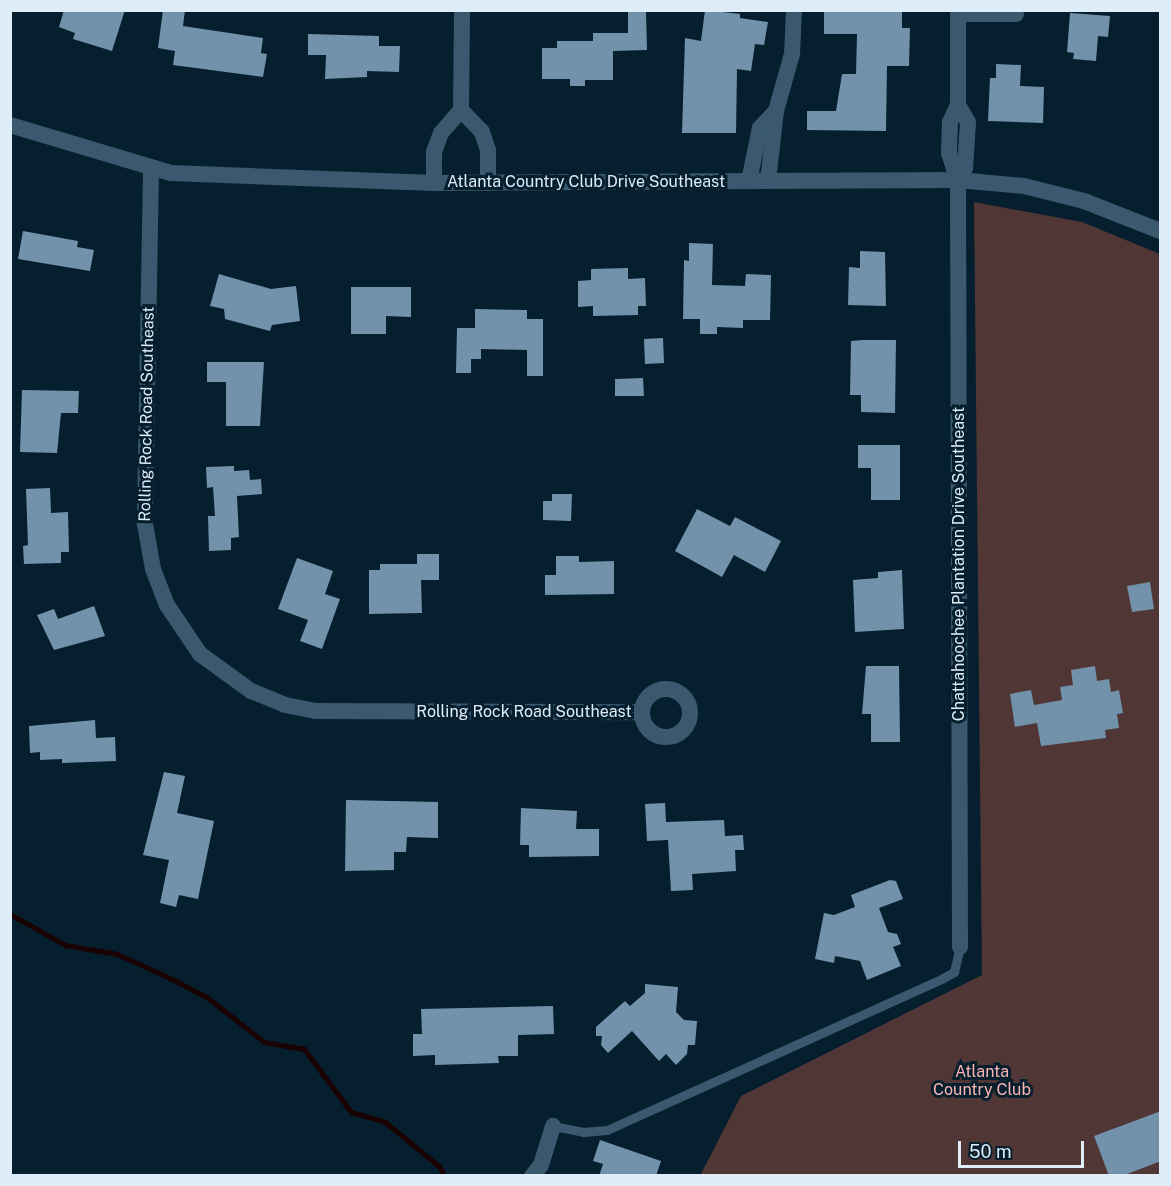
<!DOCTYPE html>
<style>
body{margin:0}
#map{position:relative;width:1171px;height:1186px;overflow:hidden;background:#061f2f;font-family:"Public Sans",sans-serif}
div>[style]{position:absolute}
.green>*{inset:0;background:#503634}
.stream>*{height:5px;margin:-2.5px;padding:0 2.5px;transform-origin:2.5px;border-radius:2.5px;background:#1a0102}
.building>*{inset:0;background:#7192aa}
.service>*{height:9px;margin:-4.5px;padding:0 4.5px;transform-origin:4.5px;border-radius:4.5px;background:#3a596e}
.minor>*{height:16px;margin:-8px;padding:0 8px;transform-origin:8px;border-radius:8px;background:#3a596e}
.minor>.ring{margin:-8px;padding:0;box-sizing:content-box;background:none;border:16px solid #3a596e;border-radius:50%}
span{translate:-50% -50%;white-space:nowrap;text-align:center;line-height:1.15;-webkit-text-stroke:6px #061f2f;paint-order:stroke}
.street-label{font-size:16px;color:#deedf7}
.park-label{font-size:16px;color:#fbb6b1}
.frame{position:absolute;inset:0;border:12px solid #deedf7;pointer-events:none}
.scale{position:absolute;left:958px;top:1141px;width:126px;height:27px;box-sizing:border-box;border:3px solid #deedf7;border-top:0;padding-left:8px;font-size:18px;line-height:21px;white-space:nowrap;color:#deedf7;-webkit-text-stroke:4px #061f2f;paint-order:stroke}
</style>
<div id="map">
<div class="green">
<i style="clip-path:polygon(974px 202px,1082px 222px,1160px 254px,1160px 1175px,700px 1176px,741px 1096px,982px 975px)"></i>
</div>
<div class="stream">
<i style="left:10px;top:914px;width:63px;rotate:29.4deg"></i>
<i style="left:65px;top:945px;width:53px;rotate:9.8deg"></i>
<i style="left:117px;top:954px;width:58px;rotate:24.4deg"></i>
<i style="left:170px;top:978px;width:43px;rotate:27.8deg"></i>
<i style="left:208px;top:998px;width:71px;rotate:38.2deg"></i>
<i style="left:264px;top:1042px;width:41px;rotate:9.9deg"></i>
<i style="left:304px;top:1049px;width:79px;rotate:53.3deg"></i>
<i style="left:351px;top:1112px;width:35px;rotate:16deg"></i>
<i style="left:385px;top:1122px;width:71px;rotate:39.3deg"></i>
<i style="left:440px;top:1167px;width:10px;rotate:66deg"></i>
</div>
<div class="building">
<i style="clip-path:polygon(64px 10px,125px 10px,112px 51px,73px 39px,75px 33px,59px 27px)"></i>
<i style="clip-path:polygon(163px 10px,185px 10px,183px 26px,263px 38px,261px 53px,267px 54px,263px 77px,173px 65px,175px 51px,158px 48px)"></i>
<i style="clip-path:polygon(705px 10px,740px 14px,740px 18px,768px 22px,764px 45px,755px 44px,751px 71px,737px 69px,736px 133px,682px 133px,685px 38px,701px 41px)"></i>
<i style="clip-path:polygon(824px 10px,902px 10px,902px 28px,910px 28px,909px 66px,887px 66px,886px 131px,807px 130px,807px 111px,836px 111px,842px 74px,856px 74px,857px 34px,824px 34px)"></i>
<i style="clip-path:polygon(628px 12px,646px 12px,647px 50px,613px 51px,613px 80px,585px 80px,585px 86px,570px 86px,570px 79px,542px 79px,542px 48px,557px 48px,557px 41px,593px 41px,593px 33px,628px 33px)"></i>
<i style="clip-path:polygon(1070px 13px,1110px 16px,1108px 37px,1098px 36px,1096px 61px,1073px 59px,1074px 53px,1067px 52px)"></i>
<i style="clip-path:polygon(308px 34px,379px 36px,379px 46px,400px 46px,399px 72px,367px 71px,367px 77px,325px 79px,326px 55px,308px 55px)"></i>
<i style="clip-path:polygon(996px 64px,1021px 65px,1020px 86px,1044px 87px,1043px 123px,988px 121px,990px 78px,996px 78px)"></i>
<i style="clip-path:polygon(23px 231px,78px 241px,77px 247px,94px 250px,90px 271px,18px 259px)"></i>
<i style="clip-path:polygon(689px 243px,713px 244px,712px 285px,745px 286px,746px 274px,771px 275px,770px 320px,743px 320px,743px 328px,717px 327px,717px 334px,700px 334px,700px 319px,683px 319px,684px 260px,689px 261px)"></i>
<i style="clip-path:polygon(860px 251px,885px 252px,886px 306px,848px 305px,849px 267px,860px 268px)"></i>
<i style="clip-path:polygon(628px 268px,628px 279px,645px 278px,646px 306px,638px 306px,638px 315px,593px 316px,593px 306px,578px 307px,578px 281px,591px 280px,591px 269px)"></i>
<i style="clip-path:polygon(219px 274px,271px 289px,296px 286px,300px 321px,272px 325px,270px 331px,225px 319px,224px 309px,210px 306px)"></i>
<i style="clip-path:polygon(351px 287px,411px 287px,411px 317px,386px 316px,386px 334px,351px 334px)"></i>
<i style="clip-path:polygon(475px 309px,527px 310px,527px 319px,543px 319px,543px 376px,527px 376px,527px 350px,481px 349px,481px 359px,471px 359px,471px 373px,456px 373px,457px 328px,475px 328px)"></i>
<i style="clip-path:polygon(663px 338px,664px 363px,645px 364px,644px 339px)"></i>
<i style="clip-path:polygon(863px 340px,896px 340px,895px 413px,861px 412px,861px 395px,850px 395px,851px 341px)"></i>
<i style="clip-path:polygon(207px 362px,264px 362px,260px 426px,226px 426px,226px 382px,207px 382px)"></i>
<i style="clip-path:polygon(643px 378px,644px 396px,615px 396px,615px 379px)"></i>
<i style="clip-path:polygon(22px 390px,79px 391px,78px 413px,61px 413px,57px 453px,20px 452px)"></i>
<i style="clip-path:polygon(858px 445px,900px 445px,900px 500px,871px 500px,871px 468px,858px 468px)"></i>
<i style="clip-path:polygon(234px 466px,234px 471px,249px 470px,250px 480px,261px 479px,262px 494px,237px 496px,239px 537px,231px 538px,231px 550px,209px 551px,208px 516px,215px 516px,213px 487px,207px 488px,206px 467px)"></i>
<i style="clip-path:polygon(50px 488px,51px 513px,68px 512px,69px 552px,61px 552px,61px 563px,24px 564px,23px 546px,28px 545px,26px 489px)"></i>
<i style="clip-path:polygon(552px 494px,572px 494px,571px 521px,543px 520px,543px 501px,552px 501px)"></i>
<i style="clip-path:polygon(697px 509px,730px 526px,735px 517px,781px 541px,765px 572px,734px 555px,722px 577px,675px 551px)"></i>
<i style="clip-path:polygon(417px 554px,439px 554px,439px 580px,421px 580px,422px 613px,369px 614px,369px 570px,380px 570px,380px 564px,417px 564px)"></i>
<i style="clip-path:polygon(556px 556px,579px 556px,579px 562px,614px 561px,614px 594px,545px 595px,545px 575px,556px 575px)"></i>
<i style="clip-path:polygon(297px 558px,333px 571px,325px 594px,340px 599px,322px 649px,300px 641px,308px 620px,278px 609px)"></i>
<i style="clip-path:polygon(902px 570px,904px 629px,855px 632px,853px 580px,878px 578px,878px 572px)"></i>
<i style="clip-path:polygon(1150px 582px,1154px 609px,1132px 612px,1127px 586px)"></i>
<i style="clip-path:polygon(94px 606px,105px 636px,54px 650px,37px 615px,54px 609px,58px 619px)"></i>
<i style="clip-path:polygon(866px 666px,899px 666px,900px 742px,871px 742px,871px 714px,862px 714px)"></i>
<i style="clip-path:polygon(1095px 666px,1097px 681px,1109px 679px,1111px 692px,1119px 690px,1123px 713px,1117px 714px,1119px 728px,1105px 730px,1106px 738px,1041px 746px,1037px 723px,1015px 727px,1010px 694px,1031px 690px,1034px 705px,1062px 700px,1060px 687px,1073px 685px,1071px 670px)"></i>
<i style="clip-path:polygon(95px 720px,96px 738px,115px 737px,116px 761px,62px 763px,62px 759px,40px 760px,40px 752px,30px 753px,29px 726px)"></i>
<i style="clip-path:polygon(164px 772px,185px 776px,177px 813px,214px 821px,198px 899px,179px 895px,176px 907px,160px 903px,169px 860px,143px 855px)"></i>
<i style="clip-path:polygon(346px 800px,438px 802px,438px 838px,407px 837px,406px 852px,394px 852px,394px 870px,345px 871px)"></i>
<i style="clip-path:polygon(665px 803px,666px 822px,724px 820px,725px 836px,743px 835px,744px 850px,735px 850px,736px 871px,692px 874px,693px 890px,671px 891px,668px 840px,647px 841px,645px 804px)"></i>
<i style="clip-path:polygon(521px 808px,577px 811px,576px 829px,599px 829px,599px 856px,529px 857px,529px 845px,520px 845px)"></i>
<i style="clip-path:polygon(890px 880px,896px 881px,903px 899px,879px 908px,888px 932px,897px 934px,901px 944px,893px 947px,901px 966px,867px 980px,860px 961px,835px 956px,834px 963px,815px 959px,824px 913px,834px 915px,855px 907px,851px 895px)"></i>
<i style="clip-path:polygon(645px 984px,678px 987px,676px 1012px,684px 1020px,697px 1021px,695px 1045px,688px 1045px,687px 1054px,676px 1065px,666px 1054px,659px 1061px,632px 1031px,608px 1053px,601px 1045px,602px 1036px,596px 1036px,596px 1027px,625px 1001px,630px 1006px,645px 993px)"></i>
<i style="clip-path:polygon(553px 1006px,554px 1034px,518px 1035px,518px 1056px,498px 1056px,499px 1063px,435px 1065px,435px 1055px,413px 1056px,413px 1034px,422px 1034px,421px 1009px)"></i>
<i style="clip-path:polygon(1161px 1111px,1161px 1161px,1122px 1176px,1109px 1176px,1094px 1136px)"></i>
<i style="clip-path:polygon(600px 1140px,661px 1161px,656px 1176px,599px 1176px,603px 1164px,593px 1161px)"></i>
</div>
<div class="service">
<i style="left:553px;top:1126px;width:31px;rotate:11deg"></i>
<i style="left:583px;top:1132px;width:24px;rotate:-5deg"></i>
<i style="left:607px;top:1130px;width:369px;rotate:-24.3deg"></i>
<i style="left:943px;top:978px;width:13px;rotate:-29deg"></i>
<i style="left:954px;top:972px;width:26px;rotate:-77deg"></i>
</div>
<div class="minor">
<i style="left:958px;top:10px;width:95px;rotate:90deg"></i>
<i style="left:958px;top:105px;width:19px;rotate:115deg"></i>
<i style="left:950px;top:122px;width:31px;rotate:92deg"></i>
<i style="left:949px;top:153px;width:28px;rotate:72deg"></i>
<i style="left:958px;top:180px;width:767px;rotate:89.85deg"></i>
<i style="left:958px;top:14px;width:58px"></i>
<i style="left:958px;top:105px;width:20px;rotate:60deg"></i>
<i style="left:968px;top:122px;width:46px;rotate:93.7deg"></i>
<i style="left:965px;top:168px;width:14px;rotate:120deg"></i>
<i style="left:461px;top:110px;width:30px;rotate:46deg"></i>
<i style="left:482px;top:132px;width:19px;rotate:72deg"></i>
<i style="left:488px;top:150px;width:33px;rotate:90deg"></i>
<i style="left:10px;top:125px;width:168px;rotate:16.6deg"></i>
<i style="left:171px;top:173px;width:263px;rotate:2.2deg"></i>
<i style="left:434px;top:183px;width:524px;rotate:-0.33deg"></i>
<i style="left:958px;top:180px;width:66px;rotate:5.2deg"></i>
<i style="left:1024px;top:186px;width:62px;rotate:14deg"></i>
<i style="left:1084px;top:201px;width:82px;rotate:21.5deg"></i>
<i style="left:151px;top:170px;width:354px;rotate:91deg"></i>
<i style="left:145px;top:524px;width:46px;rotate:79.9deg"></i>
<i style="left:153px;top:569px;width:39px;rotate:69deg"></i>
<i style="left:167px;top:605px;width:59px;rotate:56deg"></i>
<i style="left:200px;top:654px;width:63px;rotate:36deg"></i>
<i style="left:251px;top:691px;width:37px;rotate:22deg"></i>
<i style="left:285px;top:705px;width:32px;rotate:11deg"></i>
<i style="left:316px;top:711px;width:326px;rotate:0.2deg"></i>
<i style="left:749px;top:181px;width:54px;rotate:-78.3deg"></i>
<i style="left:760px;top:128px;width:23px;rotate:-47deg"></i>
<i style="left:768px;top:181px;width:70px;rotate:-83.5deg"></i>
<i style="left:776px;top:111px;width:59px;rotate:-74.3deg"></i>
<i style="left:792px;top:54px;width:44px;rotate:-87.4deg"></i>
<i style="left:434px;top:183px;width:31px;rotate:-90deg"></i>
<i style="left:434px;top:152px;width:20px;rotate:-70deg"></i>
<i style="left:441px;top:133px;width:30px;rotate:-49deg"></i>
<i style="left:461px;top:110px;width:100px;rotate:-89.4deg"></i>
<i class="ring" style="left:642px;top:689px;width:32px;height:32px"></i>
<i style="left:532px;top:1176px;width:14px;rotate:-51deg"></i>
<i style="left:541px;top:1165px;width:41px;rotate:-72.9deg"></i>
</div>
<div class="street-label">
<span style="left:586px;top:182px">Atlanta Country Club Drive Southeast</span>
<span style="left:147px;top:414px;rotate:-89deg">Rolling Rock Road Southeast</span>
<span style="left:959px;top:564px;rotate:-90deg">Chattahoochee Plantation Drive Southeast</span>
<span style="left:524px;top:712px">Rolling Rock Road Southeast</span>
</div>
<div class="park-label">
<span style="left:982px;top:1081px">Atlanta<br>Country Club</span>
</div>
<div class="frame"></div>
<div class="scale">50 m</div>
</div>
